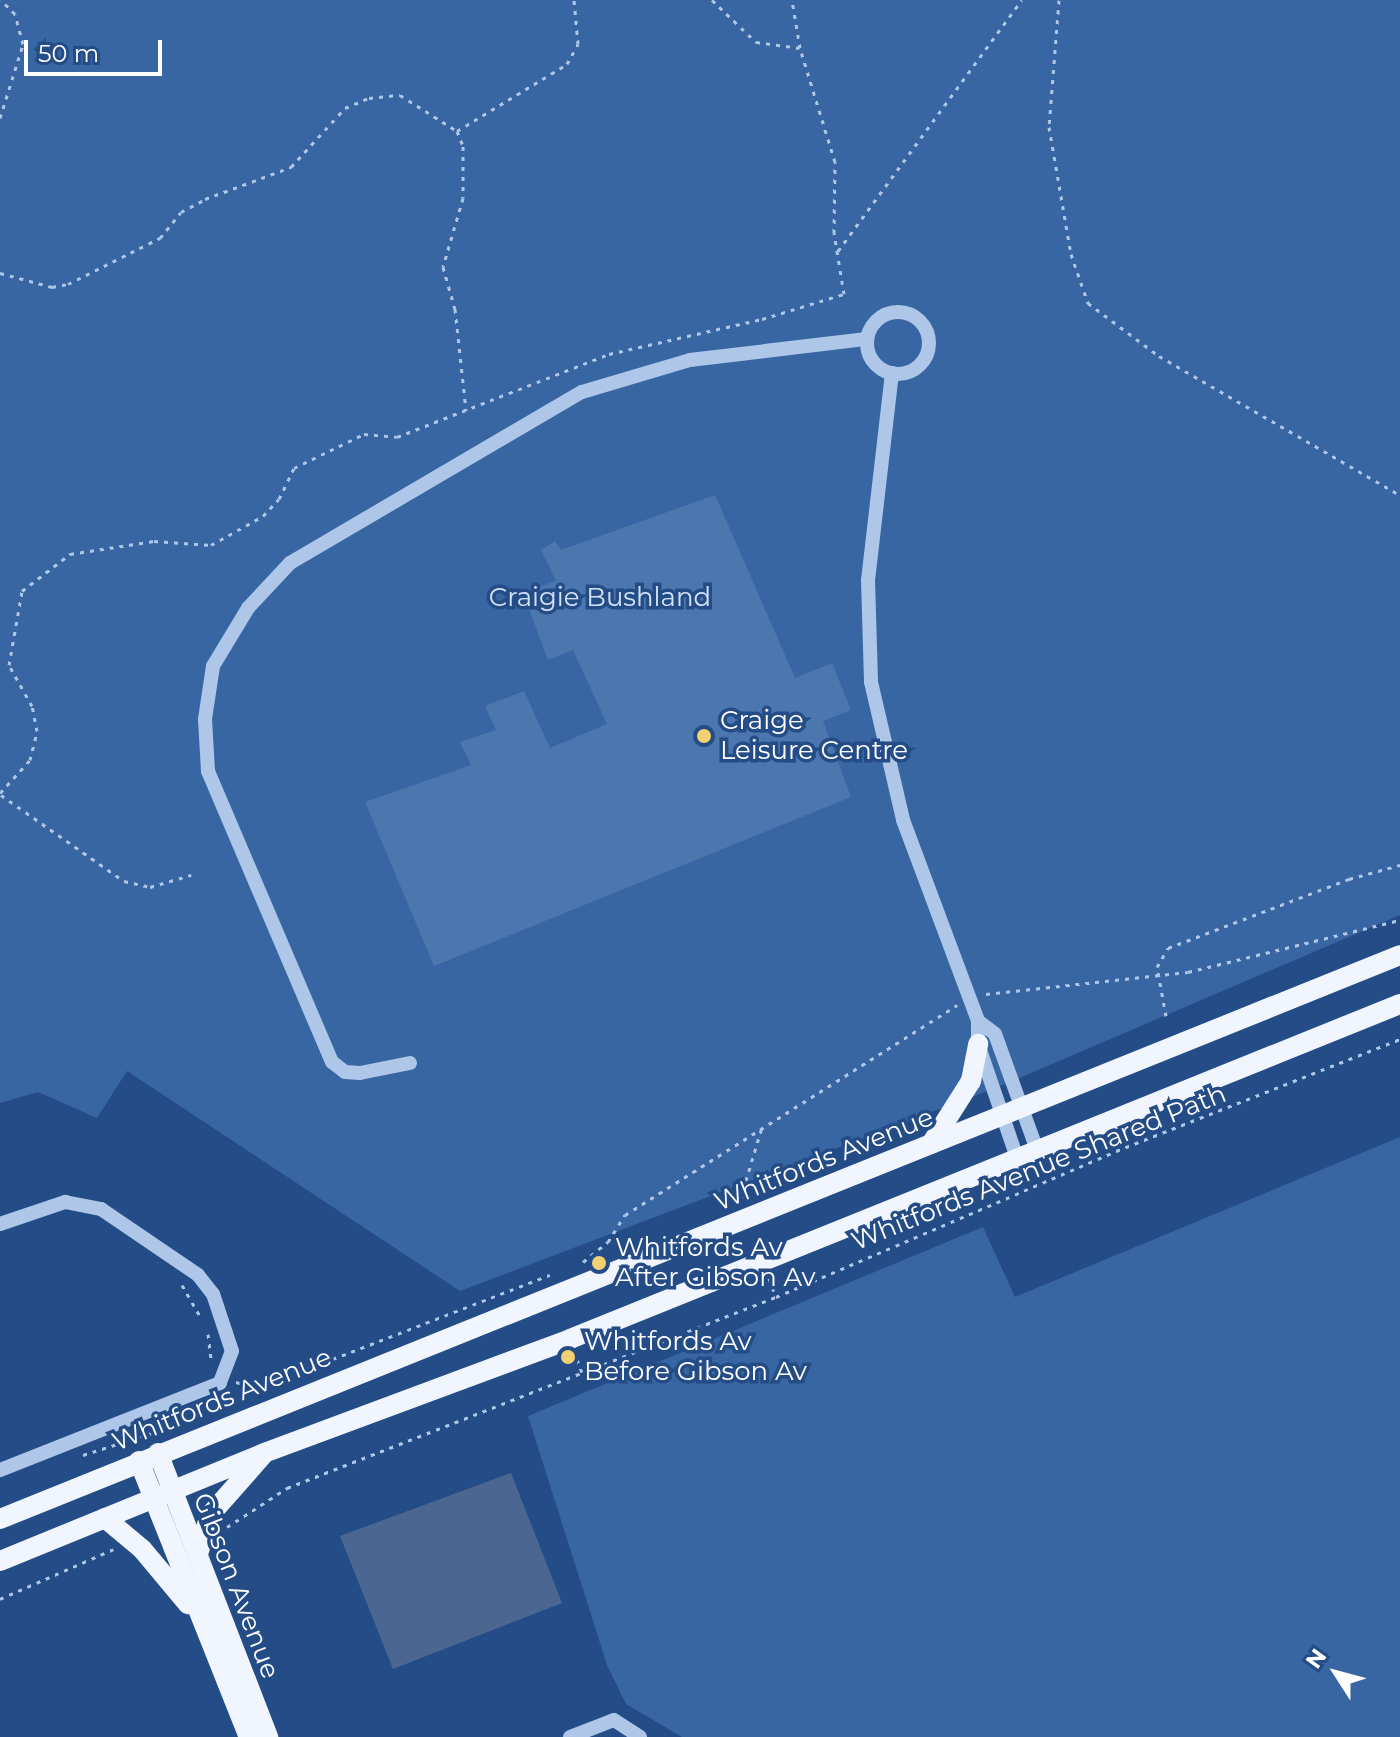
<!DOCTYPE html>
<style>
body{margin:0}
#map{position:relative;width:1400px;height:1737px;overflow:hidden;background:#244c86;font-family:Montserrat,sans-serif}
div>[style]{position:absolute}
.green>*{inset:0;background:#3866a2}
.water>*{inset:0;background:#4b6791}
.building>*{inset:0;background:#4c76ae}
.path>*{height:3px;margin-top:-1.5px;transform-origin:0;background:repeating-linear-gradient(90deg,#aec7e9 0 4px,transparent 0 10px)}
.minor>*{height:14px;margin:-7px;padding:0 7px;transform-origin:7px;border-radius:7px;background:#aec7e9}
.minor>.ring{margin:-7px;padding:0;box-sizing:content-box;background:none;border:14px solid #aec7e9;border-radius:50%}
.major>*{height:20px;margin:-10px;padding:0 10px;transform-origin:10px;border-radius:10px;background:#f1f5fe}
.dots>*{width:22px;height:22px;translate:-50% -50%;box-sizing:border-box;border:4px solid #244c86;border-radius:50%}
span{translate:-50% -50%;white-space:nowrap;text-align:center;line-height:1.15;-webkit-text-stroke:7px #244c86;paint-order:stroke}
.park-label{font-size:26px;color:#d2e2f7}
.poi-label{font-size:26px;color:#fff}
.left{translate:0 -50%;text-align:left}
.street-label{font-size:26px;color:#fff}
.north{position:absolute;left:1296px;top:1633px;width:80px;height:80px;-webkit-text-stroke:6px #244c86;paint-order:stroke;rotate:306deg;font-size:22px;font-weight:700;line-height:32px;text-align:center;color:#fff}
.north::after{content:'';display:block;margin:auto;width:28px;height:36px;background:#fff;clip-path:polygon(50% 0,100% 100%,50% 72%,0 100%)}
.scale{position:absolute;left:24px;top:40px;width:138px;height:36px;box-sizing:border-box;border:4px solid #fff;border-top:0;padding-left:10px;font-size:24px;line-height:28px;white-space:nowrap;color:#fff;-webkit-text-stroke:6px #244c86;paint-order:stroke}
</style>
<div id="map">
<div class="green">
<i style="clip-path:polygon(0 0,1400px 0,1400px 915px,1003px 1085px,460px 1291px,127px 1071px,97px 1118px,38px 1092px,0 1103px)"></i>
<i style="clip-path:polygon(1400px 1137px,1400px 1737px,682px 1737px,626px 1704px,607px 1665px,528px 1416px,983px 1227px,1015px 1297px)"></i>
</div>
<div class="water">
<i style="clip-path:polygon(511px 1473px,562px 1603px,393px 1669px,340px 1536px)"></i>
</div>
<div class="building">
<i style="clip-path:polygon(715px 495px,795px 678px,832px 663px,851px 710px,823px 721px,851px 797px,434px 966px,365px 802px,471px 765px,460px 742px,496px 730px,485px 706px,524px 691px,550px 748px,607px 724px,573px 650px,548px 660px,523px 593px,556px 581px,541px 550px,555px 541px,561px 550px)"></i>
</div>
<div class="path">
<i style="left:712px;top:0;width:61px;rotate:43.7deg"></i>
<i style="left:756px;top:42px;width:44px;rotate:7.8deg"></i>
<i style="left:1059px;top:0;width:127px;rotate:94.5deg"></i>
<i style="left:1049px;top:127px;width:129px;rotate:80.2deg"></i>
<i style="left:1071px;top:254px;width:52px;rotate:70.9deg"></i>
<i style="left:1088px;top:303px;width:89px;rotate:36.7deg"></i>
<i style="left:1159px;top:356px;width:278px;rotate:30deg"></i>
<i style="left:0;top:118px;width:77px;rotate:-72.7deg"></i>
<i style="left:23px;top:44px;width:31px;rotate:-105deg"></i>
<i style="left:15px;top:14px;width:20px;rotate:-135deg"></i>
<i style="left:457px;top:131px;width:129px;rotate:-31.3deg"></i>
<i style="left:567px;top:64px;width:23px;rotate:-61deg"></i>
<i style="left:578px;top:44px;width:44px;rotate:-95.2deg"></i>
<i style="left:838px;top:251px;width:311px;rotate:-53.8deg"></i>
<i style="left:0;top:273px;width:54px;rotate:15.1deg"></i>
<i style="left:52px;top:287px;width:16px;rotate:-11deg"></i>
<i style="left:68px;top:284px;width:103px;rotate:-26.6deg"></i>
<i style="left:160px;top:238px;width:33px;rotate:-51deg"></i>
<i style="left:181px;top:212px;width:27px;rotate:-28deg"></i>
<i style="left:205px;top:199px;width:92px;rotate:-20.4deg"></i>
<i style="left:291px;top:167px;width:80px;rotate:-47.5deg"></i>
<i style="left:345px;top:108px;width:26px;rotate:-23deg"></i>
<i style="left:369px;top:98px;width:31px;rotate:-6deg"></i>
<i style="left:400px;top:95px;width:67px;rotate:32.3deg"></i>
<i style="left:457px;top:131px;width:16px;rotate:68deg"></i>
<i style="left:463px;top:146px;width:52px;rotate:90deg"></i>
<i style="left:463px;top:198px;width:72px;rotate:106.2deg"></i>
<i style="left:443px;top:267px;width:44px;rotate:74.1deg"></i>
<i style="left:455px;top:309px;width:102px;rotate:83.8deg"></i>
<i style="left:0;top:793px;width:45px;rotate:-47.7deg"></i>
<i style="left:30px;top:760px;width:30px;rotate:-76deg"></i>
<i style="left:37px;top:731px;width:25px;rotate:-101deg"></i>
<i style="left:32px;top:706px;width:47px;rotate:-119.3deg"></i>
<i style="left:9px;top:665px;width:75px;rotate:-80deg"></i>
<i style="left:22px;top:591px;width:61px;rotate:-37.6deg"></i>
<i style="left:70px;top:554px;width:85px;rotate:-8.8deg"></i>
<i style="left:154px;top:541px;width:57px;rotate:4deg"></i>
<i style="left:211px;top:545px;width:60px;rotate:-29.1deg"></i>
<i style="left:263px;top:516px;width:23px;rotate:-47deg"></i>
<i style="left:279px;top:499px;width:34px;rotate:-64deg"></i>
<i style="left:294px;top:468px;width:78px;rotate:-25.9deg"></i>
<i style="left:364px;top:434px;width:33px;rotate:5deg"></i>
<i style="left:397px;top:437px;width:228px;rotate:-21.4deg"></i>
<i style="left:609px;top:354px;width:157px;rotate:-12.9deg"></i>
<i style="left:762px;top:319px;width:86px;rotate:-17deg"></i>
<i style="left:844px;top:294px;width:62px;rotate:-99.3deg"></i>
<i style="left:834px;top:233px;width:71px;rotate:-89.2deg"></i>
<i style="left:835px;top:162px;width:119px;rotate:-107.1deg"></i>
<i style="left:800px;top:48px;width:49px;rotate:-99.5deg"></i>
<i style="left:1px;top:795px;width:150px;rotate:35deg"></i>
<i style="left:124px;top:881px;width:27px;rotate:13deg"></i>
<i style="left:150px;top:887px;width:43px;rotate:-16.3deg"></i>
<i style="left:986px;top:994px;width:203px;rotate:-6.2deg"></i>
<i style="left:1188px;top:972px;width:218px;rotate:-13.8deg"></i>
<i style="left:1166px;top:1016px;width:50px;rotate:-100.4deg"></i>
<i style="left:1157px;top:967px;width:22px;rotate:-60deg"></i>
<i style="left:1168px;top:948px;width:194px;rotate:-20.9deg"></i>
<i style="left:1349px;top:879px;width:53px;rotate:-15.4deg"></i>
<i style="left:740px;top:1200px;width:76px;rotate:-73.2deg"></i>
<i style="left:583px;top:1262px;width:32px;rotate:-39deg"></i>
<i style="left:608px;top:1242px;width:32px;rotate:-58deg"></i>
<i style="left:625px;top:1215px;width:393px;rotate:-32.3deg"></i>
<i style="left:769px;top:1278px;width:20px;rotate:70deg"></i>
<i style="left:182px;top:1285px;width:39px;rotate:60deg"></i>
<i style="left:208px;top:1334px;width:24px;rotate:83deg"></i>
<i style="left:577px;top:1359px;width:15px;rotate:70deg"></i>
<i style="left:236px;top:1382px;width:23px;rotate:15deg"></i>
<i style="left:258px;top:1388px;width:313px;rotate:-21.2deg"></i>
<i style="left:83px;top:1455px;width:105px;rotate:-17.7deg"></i>
<i style="left:227px;top:1527px;width:72px;rotate:-33deg"></i>
<i style="left:287px;top:1488px;width:525px;rotate:-21.34deg"></i>
<i style="left:776px;top:1297px;width:370px;rotate:-23.2deg"></i>
<i style="left:1116px;top:1151px;width:305px;rotate:-21.5deg"></i>
<i style="left:0;top:1599px;width:124px;rotate:-23.7deg"></i>
</div>
<div class="minor">
<i class="ring" style="left:867px;top:312px;width:48px;height:48px"></i>
<i style="left:892px;top:373px;width:208px;rotate:96.6deg"></i>
<i style="left:868px;top:580px;width:102px;rotate:88.3deg"></i>
<i style="left:871px;top:682px;width:142px;rotate:76.9deg"></i>
<i style="left:903px;top:820px;width:215px;rotate:69.5deg"></i>
<i style="left:978px;top:1021px;width:23px;rotate:90deg"></i>
<i style="left:978px;top:1044px;width:120px;rotate:71.1deg"></i>
<i style="left:978px;top:1021px;width:21px;rotate:37deg"></i>
<i style="left:995px;top:1034px;width:123px;rotate:70.1deg"></i>
<i style="left:410px;top:1063px;width:51px;rotate:168.7deg"></i>
<i style="left:360px;top:1073px;width:15px;rotate:-176deg"></i>
<i style="left:345px;top:1072px;width:16px;rotate:-142deg"></i>
<i style="left:332px;top:1062px;width:316px;rotate:-113.1deg"></i>
<i style="left:208px;top:771px;width:52px;rotate:-93.3deg"></i>
<i style="left:205px;top:719px;width:54px;rotate:-81.4deg"></i>
<i style="left:213px;top:666px;width:68px;rotate:-58.9deg"></i>
<i style="left:248px;top:608px;width:62px;rotate:-47deg"></i>
<i style="left:290px;top:563px;width:338px;rotate:-30.4deg"></i>
<i style="left:582px;top:392px;width:113px;rotate:-16.5deg"></i>
<i style="left:690px;top:360px;width:178px;rotate:-6.8deg"></i>
<i style="left:0;top:1224px;width:69px;rotate:-18.7deg"></i>
<i style="left:65px;top:1202px;width:37px;rotate:11deg"></i>
<i style="left:101px;top:1209px;width:117px;rotate:34.2deg"></i>
<i style="left:198px;top:1275px;width:24px;rotate:52deg"></i>
<i style="left:213px;top:1294px;width:60px;rotate:71.6deg"></i>
<i style="left:232px;top:1351px;width:34px;rotate:111deg"></i>
<i style="left:220px;top:1383px;width:237px;rotate:158.4deg"></i>
<i style="left:570px;top:1737px;width:47px;rotate:-21.1deg"></i>
<i style="left:614px;top:1720px;width:31px;rotate:33deg"></i>
</div>
<div class="major">
<i style="left:931px;top:1144px;width:75px;rotate:-57.6deg"></i>
<i style="left:971px;top:1081px;width:38px;rotate:-79deg"></i>
<i style="left:158px;top:1453px;width:305px;rotate:68.8deg"></i>
<i style="left:139px;top:1461px;width:297px;rotate:68.3deg"></i>
<i style="left:105px;top:1518px;width:48px;rotate:40deg"></i>
<i style="left:142px;top:1549px;width:72px;rotate:50.1deg"></i>
<i style="left:0;top:1519px;width:1509px;rotate:-21.94deg"></i>
<i style="left:198px;top:1554px;width:41px;rotate:-72.9deg"></i>
<i style="left:210px;top:1515px;width:79px;rotate:-48.6deg"></i>
<i style="left:0;top:1561px;width:285px;rotate:-22.2deg"></i>
<i style="left:264px;top:1453px;width:327px;rotate:-20.4deg"></i>
<i style="left:570px;top:1339px;width:895px;rotate:-21.98deg"></i>
</div>
<div class="dots">
<i style="left:704px;top:736px;background:#f3d071"></i>
<i style="left:599px;top:1263px;background:#f3d071"></i>
<i style="left:568px;top:1357px;background:#f3d071"></i>
</div>
<div class="park-label">
<span style="left:600px;top:598px">Craigie Bushland</span>
</div>
<div class="poi-label">
<span class="left" style="left:720px;top:736px">Craige<br>Leisure Centre</span>
<span class="left" style="left:615px;top:1263px">Whitfords Av<br>After Gibson Av</span>
<span class="left" style="left:584px;top:1357px">Whitfords Av<br>Before Gibson Av</span>
</div>
<div class="street-label">
<span style="left:824px;top:1160px;rotate:-22deg">Whitfords Avenue</span>
<span style="left:1039px;top:1168px;rotate:-22deg">Whitfords Avenue Shared Path</span>
<span style="left:222px;top:1400px;rotate:-22deg">Whitfords Avenue</span>
<span style="left:236px;top:1586px;rotate:69deg">Gibson Avenue</span>
</div>
<div class="north">N</div>
<div class="scale">50 m</div>
</div>
